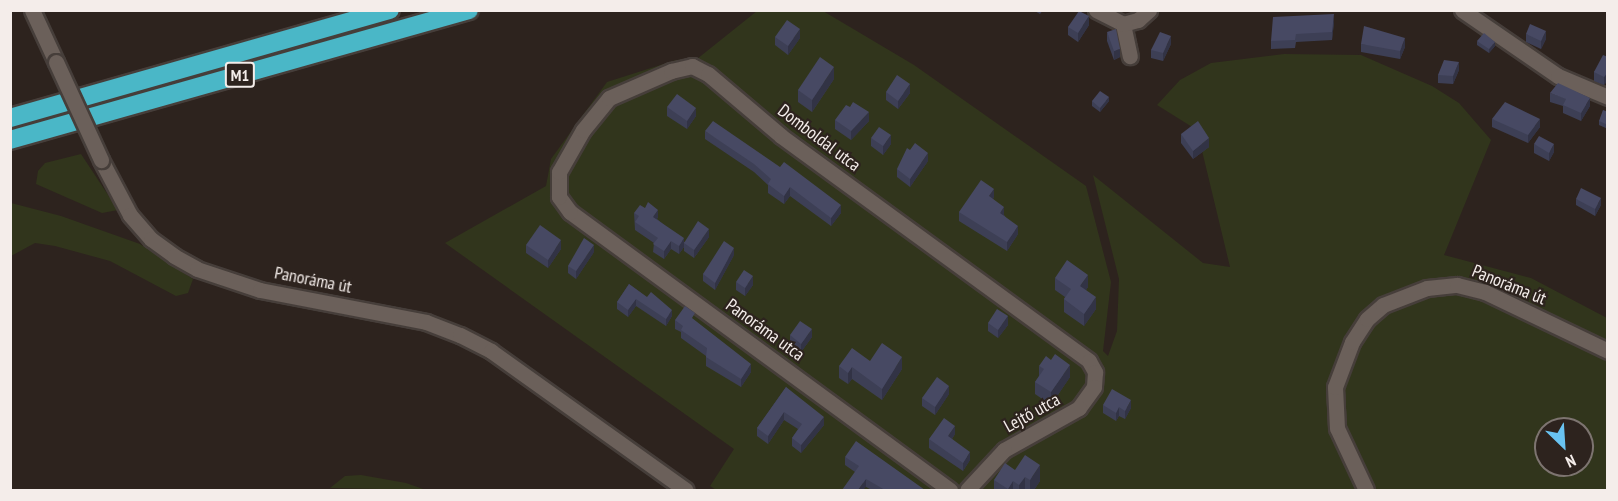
<!DOCTYPE html>
<meta charset="utf-8">
<style>
body{margin:0}
#map{position:relative;width:1618px;height:501px;overflow:hidden;background:#2d231e;font-family:"PT Sans Narrow",sans-serif}
div>[style]{position:absolute}
.green>*{inset:0;background:#31351c}
.roads{filter:drop-shadow(2px 0 #463e3a) drop-shadow(-2px 0 #463e3a) drop-shadow(0 2px #463e3a) drop-shadow(0 -2px #463e3a)}
.minor>*{height:15px;margin:-7.5px;padding:0 7.5px;transform-origin:7.5px;border-radius:7.5px;background:#6b605a}
.motorway>*{height:18px;margin:-9px;padding:0 9px;transform-origin:9px;border-radius:9px;background:#4ab7c7}
.bridges{filter:drop-shadow(2px 0 #463e3a) drop-shadow(-2px 0 #463e3a) drop-shadow(0 2px #463e3a) drop-shadow(0 -2px #463e3a)}
.minor-bridge>*{height:15px;margin:-7.5px;padding:0 7.5px;transform-origin:7.5px;border-radius:7.5px;background:#6b605a}
.wall>*{inset:0;background:#3d3f55}
.shaded-wall>*{inset:0;background:#323345}
.building>*{inset:0;background:#474963}
span{translate:-50% -50%;white-space:nowrap;text-align:center;line-height:1.15;-webkit-text-stroke:4.5px #2d231e;paint-order:stroke}
.shield-label span{padding:2px 4px;background:#2d231e;border:2px solid;border-radius:4px;-webkit-text-stroke-width:0}
.shield-label{font-size:16px;color:#f4edea;font-weight:700}
.street-label{font-size:18px;color:#f4edea}
.frame{position:absolute;inset:0;border:12px solid #f4edea;pointer-events:none}
.north{position:absolute;left:1534px;top:417px;width:60px;height:60px;box-sizing:border-box;background:#2d231e;border:2px solid #7d7470;border-radius:50%;rotate:155deg;font-size:16px;font-weight:700;line-height:24px;text-align:center;color:#f4edea}
.north::after{content:'';display:block;margin:auto;width:21px;height:27px;background:#69c3f1;clip-path:polygon(50% 0,100% 100%,50% 72%,0 100%)}
</style>
<div id="map">
<div class="green">
<i style="clip-path:polygon(evenodd,757px 11px,823px 11px,914px 65px,1086px 186px,1111px 282px,1103px 351px,1108px 356px,1117px 331px,1119px 279px,1093px 175px,1203px 263px,1230px 267px,1197px 130px,1157px 105px,1180px 80px,1211px 63px,1284px 54px,1361px 55px,1432px 86px,1459px 103px,1491px 140px,1444px 255px,1531px 278px,1607px 318px,1607px 490px,716px 490px,710px 486px,734px 449px,445px 243px,546px 186px,551px 159px,607px 82px,676px 60px,697px 59px,757px 11px,1546px 429px,1582px 429px,1582px 465px,1546px 465px,1546px 429px)"></i>
<i style="clip-path:polygon(81px 154px,118px 210px,102px 213px,36px 184px,38px 171px,45px 163px)"></i>
<i style="clip-path:polygon(11px 203px,61px 216px,140px 244px,193px 279px,188px 293px,176px 296px,110px 261px,55px 246px,35px 243px,11px 256px)"></i>
<i style="clip-path:polygon(361px 475px,406px 483px,426px 490px,330px 488px,345px 476px)"></i>
</div>
<div class="roads">
<div class="minor">
<i style="left:32px;top:10px;width:57px;rotate:65.2deg"></i>
<i style="left:1096px;top:10px;width:30px;rotate:27deg"></i>
<i style="left:1123px;top:24px;width:33px;rotate:78deg"></i>
<i style="left:1462px;top:10px;width:116px;rotate:34.5deg"></i>
<i style="left:1558px;top:76px;width:54px;rotate:22.8deg"></i>
<i style="left:1123px;top:24px;width:16px;rotate:-15deg"></i>
<i style="left:1138px;top:20px;width:15px;rotate:-42deg"></i>
<i style="left:101px;top:160px;width:62px;rotate:62.2deg"></i>
<i style="left:130px;top:215px;width:32px;rotate:49deg"></i>
<i style="left:151px;top:239px;width:29px;rotate:36deg"></i>
<i style="left:174px;top:256px;width:26px;rotate:29deg"></i>
<i style="left:197px;top:269px;width:66px;rotate:18.4deg"></i>
<i style="left:260px;top:290px;width:169px;rotate:10.9deg"></i>
<i style="left:426px;top:322px;width:36px;rotate:21deg"></i>
<i style="left:460px;top:335px;width:35px;rotate:27deg"></i>
<i style="left:491px;top:351px;width:239px;rotate:35.5deg"></i>
<i style="left:950px;top:490px;width:471px;rotate:-143.8deg"></i>
<i style="left:570px;top:212px;width:19px;rotate:-126deg"></i>
<i style="left:559px;top:197px;width:25px;rotate:-90deg"></i>
<i style="left:559px;top:172px;width:48px;rotate:-60.3deg"></i>
<i style="left:583px;top:130px;width:41px;rotate:-50.9deg"></i>
<i style="left:609px;top:98px;width:68px;rotate:-23.5deg"></i>
<i style="left:671px;top:71px;width:22px;rotate:-13deg"></i>
<i style="left:692px;top:66px;width:18px;rotate:27deg"></i>
<i style="left:708px;top:74px;width:96px;rotate:40.3deg"></i>
<i style="left:781px;top:136px;width:381px;rotate:36.1deg"></i>
<i style="left:1089px;top:361px;width:13px;rotate:61deg"></i>
<i style="left:1095px;top:372px;width:15px;rotate:94deg"></i>
<i style="left:1094px;top:387px;width:26px;rotate:126deg"></i>
<i style="left:1079px;top:408px;width:86px;rotate:150.8deg"></i>
<i style="left:1004px;top:450px;width:54px;rotate:132.8deg"></i>
<i style="left:1366px;top:490px;width:68px;rotate:-115.1deg"></i>
<i style="left:1337px;top:428px;width:41px;rotate:-92.8deg"></i>
<i style="left:1335px;top:387px;width:48px;rotate:-69.3deg"></i>
<i style="left:1352px;top:342px;width:27px;rotate:-57deg"></i>
<i style="left:1367px;top:319px;width:21px;rotate:-41deg"></i>
<i style="left:1383px;top:305px;width:47px;rotate:-21.1deg"></i>
<i style="left:1427px;top:288px;width:30px;rotate:-6deg"></i>
<i style="left:1457px;top:285px;width:29px;rotate:14deg"></i>
<i style="left:1485px;top:292px;width:136px;rotate:25.6deg"></i>
</div>
<div class="motorway">
<i style="left:10px;top:118px;width:395px;rotate:-15.9deg"></i>
<i style="left:10px;top:140px;width:477px;rotate:-15.8deg"></i>
</div>
</div>
<div class="bridges">
<div class="minor-bridge">
<i style="left:56px;top:62px;width:108px;rotate:65.3deg"></i>
</div>
</div>
<div class="wall">
<i style="clip-path:polygon(1033px 10px,1043px 10px,1040px 14px)"></i>
<i style="clip-path:polygon(1334px 22px,1332px 40px,1296px 42px,1295px 48px,1271px 49px,1271px 41px)"></i>
<i style="clip-path:polygon(1089px 25px,1078px 42px,1068px 35px,1068px 27px)"></i>
<i style="clip-path:polygon(1107px 32px,1120px 57px,1114px 60px,1107px 41px)"></i>
<i style="clip-path:polygon(1526px 34px,1546px 39px,1541px 49px,1526px 42px)"></i>
<i style="clip-path:polygon(775px 37px,800px 38px,788px 55px,775px 45px)"></i>
<i style="clip-path:polygon(1477px 41px,1495px 46px,1489px 53px,1477px 45px)"></i>
<i style="clip-path:polygon(1171px 44px,1163px 61px,1151px 58px,1151px 50px)"></i>
<i style="clip-path:polygon(1361px 44px,1405px 47px,1400px 59px,1361px 52px)"></i>
<i style="clip-path:polygon(1608px 57px,1608px 80px,1604px 85px,1594px 81px,1594px 72px)"></i>
<i style="clip-path:polygon(1459px 70px,1453px 84px,1438px 83px,1438px 75px)"></i>
<i style="clip-path:polygon(834px 79px,812px 112px,798px 102px,798px 90px)"></i>
<i style="clip-path:polygon(886px 92px,910px 93px,898px 109px,886px 100px)"></i>
<i style="clip-path:polygon(1550px 93px,1590px 106px,1581px 121px,1563px 113px,1563px 106px,1550px 102px)"></i>
<i style="clip-path:polygon(1092px 101px,1109px 101px,1100px 112px,1092px 106px)"></i>
<i style="clip-path:polygon(667px 107px,696px 116px,687px 129px,667px 116px)"></i>
<i style="clip-path:polygon(1608px 112px,1608px 129px,1599px 125px,1599px 121px)"></i>
<i style="clip-path:polygon(1492px 119px,1540px 127px,1528px 143px,1492px 127px)"></i>
<i style="clip-path:polygon(835px 120px,869px 121px,851px 140px,835px 129px)"></i>
<i style="clip-path:polygon(705px 131px,841px 213px,831px 226px,790px 196px,784px 204px,768px 193px,768px 185px,754px 172px,705px 139px)"></i>
<i style="clip-path:polygon(1181px 134px,1209px 147px,1193px 159px,1181px 143px)"></i>
<i style="clip-path:polygon(871px 138px,891px 144px,883px 155px,871px 146px)"></i>
<i style="clip-path:polygon(1534px 144px,1554px 152px,1549px 161px,1534px 153px)"></i>
<i style="clip-path:polygon(928px 161px,910px 187px,897px 177px,897px 169px)"></i>
<i style="clip-path:polygon(994px 197px,993px 199px,1004px 215px,1018px 234px,1007px 251px,959px 221px,959px 212px)"></i>
<i style="clip-path:polygon(1576px 199px,1601px 205px,1595px 216px,1576px 205px)"></i>
<i style="clip-path:polygon(634px 213px,658px 217px,657px 219px,684px 242px,709px 237px,694px 258px,684px 251px,684px 247px,679px 254px,671px 249px,664px 259px,653px 252px,654px 243px,635px 230px)"></i>
<i style="clip-path:polygon(526px 245px,561px 249px,548px 268px,526px 253px)"></i>
<i style="clip-path:polygon(594px 252px,576px 279px,568px 273px,568px 266px)"></i>
<i style="clip-path:polygon(734px 255px,715px 290px,703px 281px,703px 274px)"></i>
<i style="clip-path:polygon(1055px 278px,1088px 287px,1086px 290px,1096px 309px,1084px 326px,1064px 312px,1064px 299px,1065px 297px,1055px 290px)"></i>
<i style="clip-path:polygon(736px 282px,753px 285px,745px 296px,736px 290px)"></i>
<i style="clip-path:polygon(629px 284px,672px 316px,666px 326px,636px 306px,628px 317px,617px 309px,617px 302px)"></i>
<i style="clip-path:polygon(675px 320px,695px 321px,751px 372px,741px 387px,706px 366px,706px 356px,681px 338px,681px 332px,675px 329px)"></i>
<i style="clip-path:polygon(988px 323px,1008px 325px,998px 338px,988px 331px)"></i>
<i style="clip-path:polygon(790px 335px,812px 337px,801px 352px,790px 344px)"></i>
<i style="clip-path:polygon(870px 361px,902px 369px,882px 400px,852px 379px,848px 384px,839px 378px,839px 366px)"></i>
<i style="clip-path:polygon(1039px 366px,1070px 377px,1051px 405px,1035px 394px,1035px 382px,1039px 376px)"></i>
<i style="clip-path:polygon(786px 387px,824px 425px,801px 453px,792px 446px,792px 438px,798px 429px,784px 420px,768px 444px,757px 436px,757px 428px)"></i>
<i style="clip-path:polygon(949px 394px,935px 415px,922px 406px,922px 398px)"></i>
<i style="clip-path:polygon(1103px 405px,1131px 408px,1125px 419px,1119px 416px,1116px 421px,1103px 413px)"></i>
<i style="clip-path:polygon(955px 434px,952px 439px,970px 460px,963px 471px,929px 448px,929px 439px)"></i>
<i style="clip-path:polygon(845px 457px,925px 490px,872px 490px,866px 487px,855px 472px,845px 465px)"></i>
<i style="clip-path:polygon(1015px 470px,1040px 481px,1034px 490px,994px 490px,994px 480px)"></i>
</div>
<div class="shaded-wall">
<i style="clip-path:polygon(1334px 14px,1334px 22px,1332px 40px,1332px 32px)"></i>
<i style="clip-path:polygon(1089px 16px,1089px 25px,1078px 42px,1078px 33px)"></i>
<i style="clip-path:polygon(800px 29px,800px 38px,788px 55px,788px 46px)"></i>
<i style="clip-path:polygon(1546px 31px,1546px 39px,1541px 49px,1541px 41px)"></i>
<i style="clip-path:polygon(1171px 36px,1171px 44px,1163px 61px,1163px 53px)"></i>
<i style="clip-path:polygon(1405px 38px,1405px 47px,1400px 59px,1400px 51px)"></i>
<i style="clip-path:polygon(1495px 42px,1495px 46px,1489px 53px,1489px 49px)"></i>
<i style="clip-path:polygon(1120px 49px,1120px 57px,1114px 60px,1114px 51px)"></i>
<i style="clip-path:polygon(1459px 62px,1459px 70px,1453px 84px,1453px 76px)"></i>
<i style="clip-path:polygon(834px 67px,834px 79px,812px 112px,812px 100px)"></i>
<i style="clip-path:polygon(1608px 72px,1608px 80px,1604px 85px,1604px 77px)"></i>
<i style="clip-path:polygon(910px 84px,910px 93px,898px 109px,898px 101px)"></i>
<i style="clip-path:polygon(1109px 97px,1109px 101px,1100px 112px,1100px 108px)"></i>
<i style="clip-path:polygon(1590px 98px,1590px 106px,1581px 121px,1581px 113px)"></i>
<i style="clip-path:polygon(696px 108px,696px 116px,687px 129px,687px 121px)"></i>
<i style="clip-path:polygon(869px 112px,869px 121px,851px 140px,851px 131px)"></i>
<i style="clip-path:polygon(1540px 119px,1540px 127px,1528px 143px,1528px 135px)"></i>
<i style="clip-path:polygon(891px 135px,891px 144px,883px 155px,883px 146px)"></i>
<i style="clip-path:polygon(1209px 138px,1209px 147px,1193px 159px,1193px 151px)"></i>
<i style="clip-path:polygon(1554px 144px,1554px 152px,1549px 161px,1549px 153px)"></i>
<i style="clip-path:polygon(928px 153px,928px 161px,910px 187px,910px 179px)"></i>
<i style="clip-path:polygon(790px 187px,790px 196px,784px 204px,784px 196px)"></i>
<i style="clip-path:polygon(994px 189px,994px 197px,989px 205px,989px 196px)"></i>
<i style="clip-path:polygon(1601px 198px,1601px 205px,1595px 216px,1595px 209px)"></i>
<i style="clip-path:polygon(841px 205px,841px 213px,831px 226px,831px 218px)"></i>
<i style="clip-path:polygon(1004px 207px,1004px 215px,1000px 221px,1000px 213px)"></i>
<i style="clip-path:polygon(658px 210px,658px 217px,653px 225px,653px 217px)"></i>
<i style="clip-path:polygon(1018px 226px,1018px 234px,1007px 251px,1007px 242px)"></i>
<i style="clip-path:polygon(709px 229px,709px 237px,694px 258px,694px 250px)"></i>
<i style="clip-path:polygon(684px 238px,684px 247px,679px 254px,679px 246px)"></i>
<i style="clip-path:polygon(561px 240px,561px 249px,548px 268px,548px 260px)"></i>
<i style="clip-path:polygon(671px 241px,671px 249px,664px 259px,664px 251px)"></i>
<i style="clip-path:polygon(594px 245px,594px 252px,576px 279px,576px 271px)"></i>
<i style="clip-path:polygon(734px 248px,734px 255px,715px 290px,715px 283px)"></i>
<i style="clip-path:polygon(1088px 275px,1088px 287px,1080px 298px,1080px 286px)"></i>
<i style="clip-path:polygon(753px 276px,753px 285px,745px 296px,745px 288px)"></i>
<i style="clip-path:polygon(1096px 297px,1096px 309px,1084px 326px,1084px 314px)"></i>
<i style="clip-path:polygon(636px 299px,636px 306px,628px 317px,628px 310px)"></i>
<i style="clip-path:polygon(672px 310px,672px 316px,666px 326px,666px 319px)"></i>
<i style="clip-path:polygon(1008px 316px,1008px 325px,998px 338px,998px 330px)"></i>
<i style="clip-path:polygon(812px 329px,812px 337px,801px 352px,801px 344px)"></i>
<i style="clip-path:polygon(902px 357px,902px 369px,882px 400px,882px 389px)"></i>
<i style="clip-path:polygon(751px 364px,751px 372px,741px 387px,741px 379px)"></i>
<i style="clip-path:polygon(1070px 365px,1070px 377px,1051px 405px,1051px 392px)"></i>
<i style="clip-path:polygon(852px 367px,852px 379px,848px 384px,848px 373px)"></i>
<i style="clip-path:polygon(949px 386px,949px 394px,935px 415px,935px 407px)"></i>
<i style="clip-path:polygon(1131px 400px,1131px 408px,1125px 419px,1125px 411px)"></i>
<i style="clip-path:polygon(1119px 407px,1119px 416px,1116px 421px,1116px 413px)"></i>
<i style="clip-path:polygon(784px 412px,784px 420px,768px 444px,768px 436px)"></i>
<i style="clip-path:polygon(824px 417px,824px 425px,801px 453px,801px 445px)"></i>
<i style="clip-path:polygon(955px 426px,955px 434px,948px 445px,948px 436px)"></i>
<i style="clip-path:polygon(970px 452px,970px 460px,963px 471px,963px 463px)"></i>
<i style="clip-path:polygon(1040px 465px,1040px 481px,1034px 490px,1030px 490px,1030px 480px)"></i>
<i style="clip-path:polygon(1025px 477px,1025px 490px,1019px 490px,1019px 485px)"></i>
<i style="clip-path:polygon(866px 479px,866px 487px,863px 490px,858px 490px)"></i>
<i style="clip-path:polygon(1013px 481px,1013px 490px,1008px 490px,1008px 489px)"></i>
</div>
<div class="building">
<i style="clip-path:polygon(1079px 11px,1089px 16px,1078px 33px,1068px 27px)"></i>
<i style="clip-path:polygon(1334px 14px,1332px 32px,1296px 34px,1295px 40px,1271px 41px,1273px 17px)"></i>
<i style="clip-path:polygon(787px 20px,800px 29px,788px 46px,775px 37px)"></i>
<i style="clip-path:polygon(1530px 24px,1546px 31px,1541px 41px,1526px 34px)"></i>
<i style="clip-path:polygon(1364px 26px,1405px 38px,1400px 51px,1361px 44px)"></i>
<i style="clip-path:polygon(1116px 29px,1120px 49px,1114px 51px,1107px 32px)"></i>
<i style="clip-path:polygon(1160px 32px,1171px 36px,1163px 53px,1151px 50px)"></i>
<i style="clip-path:polygon(1484px 33px,1495px 42px,1489px 49px,1477px 41px)"></i>
<i style="clip-path:polygon(1603px 55px,1608px 57px,1608px 72px,1604px 77px,1594px 72px)"></i>
<i style="clip-path:polygon(820px 57px,834px 67px,812px 100px,798px 90px)"></i>
<i style="clip-path:polygon(1444px 60px,1459px 62px,1453px 76px,1438px 75px)"></i>
<i style="clip-path:polygon(897px 75px,910px 84px,898px 101px,886px 92px)"></i>
<i style="clip-path:polygon(1558px 83px,1590px 98px,1581px 113px,1563px 105px,1566px 99px,1550px 93px)"></i>
<i style="clip-path:polygon(1100px 91px,1109px 97px,1100px 108px,1092px 101px)"></i>
<i style="clip-path:polygon(677px 94px,696px 108px,687px 121px,667px 107px)"></i>
<i style="clip-path:polygon(853px 102px,869px 112px,851px 131px,835px 120px,846px 105px,850px 107px)"></i>
<i style="clip-path:polygon(1505px 102px,1540px 119px,1528px 135px,1492px 119px)"></i>
<i style="clip-path:polygon(1603px 110px,1608px 112px,1608px 125px,1599px 121px)"></i>
<i style="clip-path:polygon(713px 121px,780px 167px,784px 162px,841px 205px,831px 218px,790px 187px,784px 196px,768px 184px,771px 179px,754px 164px,705px 131px)"></i>
<i style="clip-path:polygon(1198px 121px,1209px 138px,1193px 151px,1181px 134px)"></i>
<i style="clip-path:polygon(879px 127px,891px 135px,883px 146px,871px 138px)"></i>
<i style="clip-path:polygon(1539px 136px,1554px 144px,1549px 153px,1534px 144px)"></i>
<i style="clip-path:polygon(915px 143px,928px 153px,910px 179px,897px 169px,907px 148px,910px 150px)"></i>
<i style="clip-path:polygon(981px 180px,994px 189px,989px 196px,1004px 207px,1000px 213px,1018px 226px,1007px 242px,959px 212px)"></i>
<i style="clip-path:polygon(1581px 188px,1601px 198px,1595px 209px,1576px 199px)"></i>
<i style="clip-path:polygon(648px 202px,658px 210px,653px 217px,684px 238px,679px 246px,671px 241px,664px 251px,653px 244px,658px 238px,635px 222px,639px 216px,634px 213px,640px 205px,645px 208px)"></i>
<i style="clip-path:polygon(698px 221px,709px 229px,694px 250px,684px 243px)"></i>
<i style="clip-path:polygon(540px 225px,561px 240px,548px 260px,526px 245px)"></i>
<i style="clip-path:polygon(584px 238px,594px 245px,576px 271px,568px 266px)"></i>
<i style="clip-path:polygon(724px 241px,734px 248px,715px 283px,703px 274px)"></i>
<i style="clip-path:polygon(1067px 260px,1088px 275px,1080px 286px,1096px 297px,1084px 314px,1064px 299px,1071px 289px,1055px 278px)"></i>
<i style="clip-path:polygon(744px 270px,753px 276px,745px 288px,736px 282px)"></i>
<i style="clip-path:polygon(629px 284px,647px 297px,651px 292px,672px 310px,666px 319px,636px 299px,628px 310px,617px 302px)"></i>
<i style="clip-path:polygon(685px 306px,695px 313px,692px 318px,751px 364px,741px 379px,706px 357px,707px 348px,681px 330px,683px 326px,675px 320px)"></i>
<i style="clip-path:polygon(997px 309px,1008px 316px,998px 330px,988px 323px)"></i>
<i style="clip-path:polygon(800px 321px,812px 329px,801px 344px,790px 335px)"></i>
<i style="clip-path:polygon(882px 343px,902px 357px,882px 389px,852px 367px,848px 373px,839px 366px,852px 348px,870px 361px)"></i>
<i style="clip-path:polygon(1055px 354px,1070px 365px,1051px 392px,1035px 382px,1044px 369px,1039px 366px,1046px 356px,1051px 360px)"></i>
<i style="clip-path:polygon(937px 377px,949px 386px,935px 407px,922px 398px)"></i>
<i style="clip-path:polygon(786px 387px,824px 417px,801px 445px,792px 438px,802px 424px,784px 412px,768px 436px,757px 428px)"></i>
<i style="clip-path:polygon(1112px 389px,1131px 400px,1125px 411px,1119px 407px,1116px 413px,1103px 405px)"></i>
<i style="clip-path:polygon(944px 418px,955px 426px,948px 436px,970px 452px,963px 463px,929px 439px)"></i>
<i style="clip-path:polygon(856px 441px,925px 490px,885px 490px,866px 479px,858px 490px,842px 490px,859px 466px,845px 457px)"></i>
<i style="clip-path:polygon(1025px 455px,1040px 465px,1030px 480px,1025px 477px,1019px 485px,1013px 481px,1008px 489px,994px 480px,1005px 463px,1015px 470px)"></i>
</div>
<div class="shield-label">
<span style="left:240px;top:75px">M1</span>
</div>
<div class="street-label">
<span style="left:819px;top:138px;rotate:37deg">Domboldal utca</span>
<span style="left:313px;top:280px;rotate:11deg">Panoráma út</span>
<span style="left:1509px;top:285px;rotate:22deg">Panoráma út</span>
<span style="left:765px;top:330px;rotate:36deg">Panoráma utca</span>
<span style="left:1032px;top:413px;rotate:-29deg">Lejtő utca</span>
</div>
<div class="frame"></div>
<div class="north">N</div>
</div>
